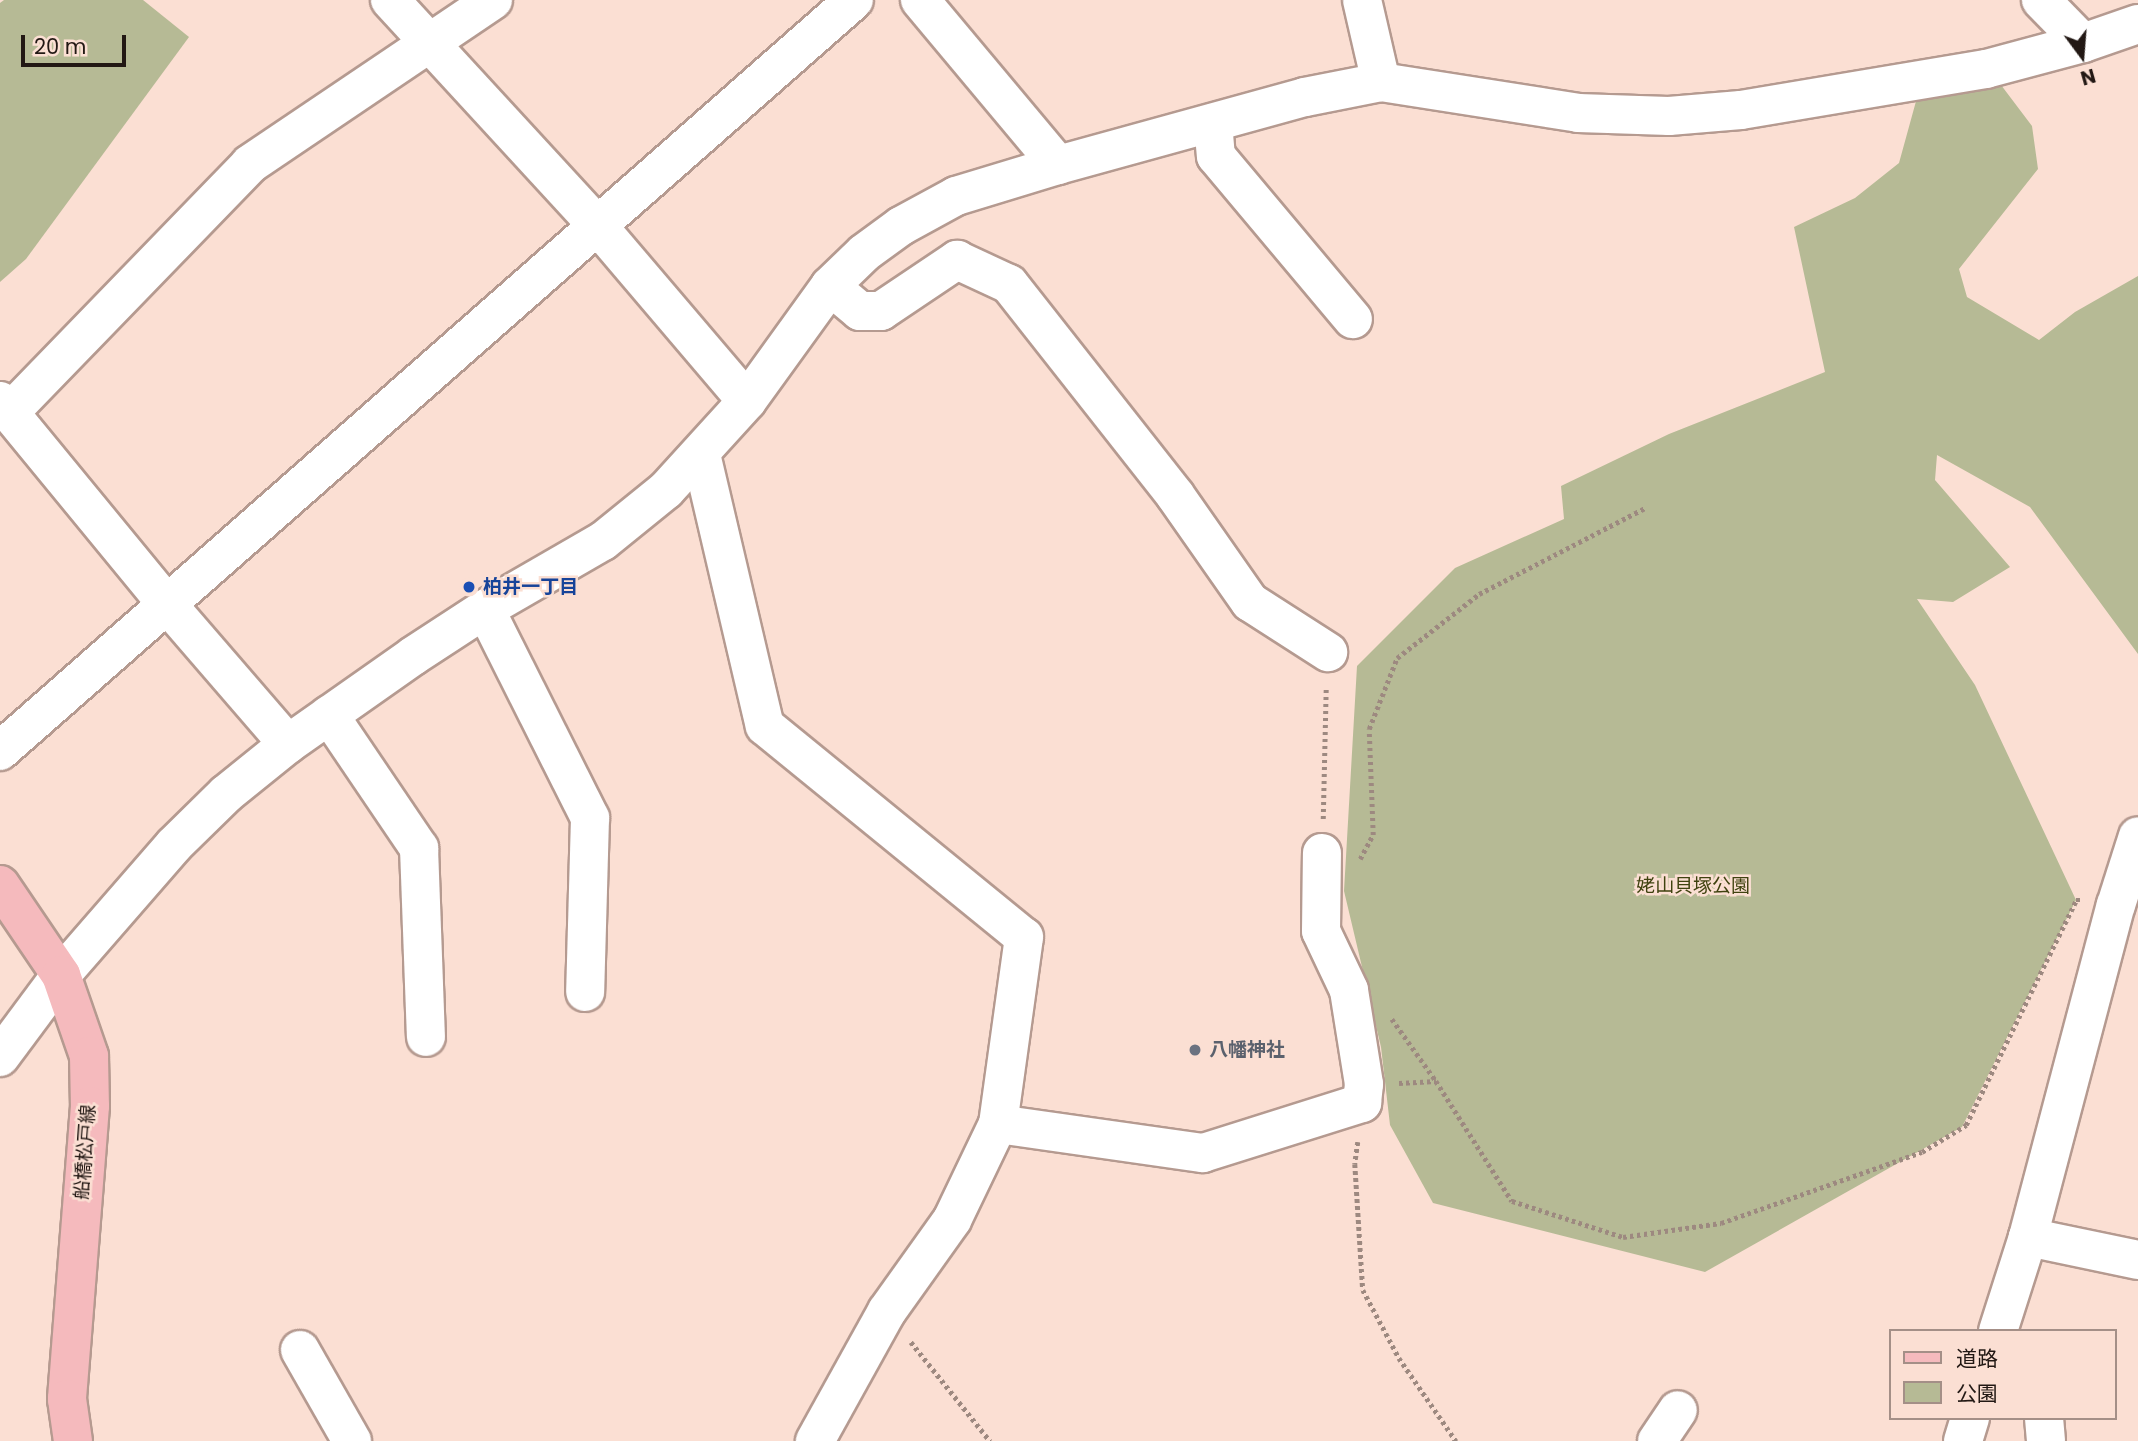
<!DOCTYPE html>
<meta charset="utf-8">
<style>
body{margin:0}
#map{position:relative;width:2138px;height:1441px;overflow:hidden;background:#fbdfd3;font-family:Poppins,"Noto Sans JP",sans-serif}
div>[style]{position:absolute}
.green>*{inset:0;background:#b6ba95}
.path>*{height:4.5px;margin-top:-2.25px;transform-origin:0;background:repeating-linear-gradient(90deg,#9d8980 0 3.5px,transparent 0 7px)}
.roads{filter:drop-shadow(2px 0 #b59a90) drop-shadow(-2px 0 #b59a90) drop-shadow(0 2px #b59a90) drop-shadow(0 -2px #b59a90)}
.minor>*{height:38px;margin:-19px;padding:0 19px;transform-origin:19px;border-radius:19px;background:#fff}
.major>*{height:38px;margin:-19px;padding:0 19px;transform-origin:19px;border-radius:19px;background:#f5babd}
.dots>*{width:19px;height:19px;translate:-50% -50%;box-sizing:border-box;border:4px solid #fbdfd3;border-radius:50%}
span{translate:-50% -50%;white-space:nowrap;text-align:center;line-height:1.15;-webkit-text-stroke:5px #fbdfd3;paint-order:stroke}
.transit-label{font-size:19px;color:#164399;font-weight:700}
.left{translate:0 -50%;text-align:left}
.park-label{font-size:19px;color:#3f420f}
.worship-label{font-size:19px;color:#5b616d;font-weight:700}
.street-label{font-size:19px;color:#221814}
.legend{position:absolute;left:1889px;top:1329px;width:228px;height:91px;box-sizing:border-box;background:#fbdfd3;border:2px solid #a48f87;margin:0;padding:9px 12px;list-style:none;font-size:21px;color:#221814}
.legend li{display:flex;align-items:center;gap:14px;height:35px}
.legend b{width:35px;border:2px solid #a48f87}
.north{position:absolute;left:2047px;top:21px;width:70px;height:70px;-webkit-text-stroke:5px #fbdfd3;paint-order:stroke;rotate:164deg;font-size:19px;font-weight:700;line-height:28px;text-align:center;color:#221814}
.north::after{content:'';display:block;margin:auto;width:24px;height:32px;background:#221814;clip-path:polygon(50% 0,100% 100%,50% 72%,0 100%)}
.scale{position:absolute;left:21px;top:35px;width:105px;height:32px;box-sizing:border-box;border:4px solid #221814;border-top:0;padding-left:9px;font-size:21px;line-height:24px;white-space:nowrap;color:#221814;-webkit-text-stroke:5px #fbdfd3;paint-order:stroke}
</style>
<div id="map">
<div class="green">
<i style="clip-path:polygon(4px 0,143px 0,189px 37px,26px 259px,0 282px,0 3px)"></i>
<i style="clip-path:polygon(1998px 81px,2032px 126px,2038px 169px,1959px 269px,1967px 297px,2039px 340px,2075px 312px,2138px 276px,2138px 654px,2030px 507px,1937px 455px,1935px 480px,2010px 567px,1953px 602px,1917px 599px,1975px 685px,2076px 900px,1962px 1127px,1705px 1272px,1433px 1203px,1390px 1125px,1381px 1047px,1344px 891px,1357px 666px,1455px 568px,1564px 519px,1561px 486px,1669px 434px,1825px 372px,1794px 227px,1855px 198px,1899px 163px,1918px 94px)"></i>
</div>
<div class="path">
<i style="left:1323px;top:819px;width:131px;rotate:-88.7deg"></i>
<i style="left:1360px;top:859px;width:27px;rotate:-62deg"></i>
<i style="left:1373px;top:835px;width:106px;rotate:-92.2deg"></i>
<i style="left:1369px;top:729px;width:76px;rotate:-68.5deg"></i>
<i style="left:1397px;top:658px;width:104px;rotate:-38deg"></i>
<i style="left:1479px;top:594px;width:187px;rotate:-27.4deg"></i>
<i style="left:1392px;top:1019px;width:76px;rotate:54.6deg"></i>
<i style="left:1436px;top:1081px;width:142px;rotate:57.7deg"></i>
<i style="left:1512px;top:1201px;width:117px;rotate:18deg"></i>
<i style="left:1623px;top:1237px;width:99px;rotate:-8.1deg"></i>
<i style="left:1721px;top:1223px;width:213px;rotate:-19.5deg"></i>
<i style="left:1922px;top:1152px;width:52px;rotate:-31.5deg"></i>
<i style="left:1966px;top:1125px;width:250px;rotate:-63.9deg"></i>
<i style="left:2076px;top:900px;width:4px"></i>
<i style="left:1399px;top:1083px;width:37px;rotate:-3deg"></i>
<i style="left:1358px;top:1142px;width:22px;rotate:98deg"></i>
<i style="left:1355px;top:1164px;width:126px;rotate:86.4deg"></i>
<i style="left:1363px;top:1290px;width:77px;rotate:62.1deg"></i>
<i style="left:1399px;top:1358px;width:101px;rotate:55.5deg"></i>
<i style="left:911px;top:1342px;width:127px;rotate:51.4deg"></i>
</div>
<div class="roads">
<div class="minor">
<i style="left:390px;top:0;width:306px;rotate:47.4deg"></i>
<i style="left:597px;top:225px;width:231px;rotate:49.6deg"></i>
<i style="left:920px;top:0;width:215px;rotate:50.1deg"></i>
<i style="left:1362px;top:0;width:84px;rotate:77deg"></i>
<i style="left:2041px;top:0;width:60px;rotate:45.7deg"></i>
<i style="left:1213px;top:123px;width:33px;rotate:85deg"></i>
<i style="left:1216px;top:156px;width:213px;rotate:50deg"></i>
<i style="left:830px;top:286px;width:39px;rotate:40deg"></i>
<i style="left:860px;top:311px;width:21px"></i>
<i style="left:881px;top:311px;width:92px;rotate:-33.9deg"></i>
<i style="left:957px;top:260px;width:57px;rotate:24.8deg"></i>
<i style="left:1009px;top:284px;width:268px;rotate:51.8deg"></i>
<i style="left:1175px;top:495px;width:131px;rotate:55deg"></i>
<i style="left:1250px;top:602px;width:93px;rotate:32.7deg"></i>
<i style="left:0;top:401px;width:263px;rotate:50.6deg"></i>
<i style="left:167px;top:604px;width:185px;rotate:49.2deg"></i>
<i style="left:10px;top:412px;width:345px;rotate:-45.9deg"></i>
<i style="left:250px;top:164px;width:293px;rotate:-34deg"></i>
<i style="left:701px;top:454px;width:279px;rotate:76.8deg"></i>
<i style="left:765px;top:726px;width:334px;rotate:39.2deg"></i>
<i style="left:1024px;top:937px;width:189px;rotate:97.9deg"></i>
<i style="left:998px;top:1124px;width:106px;rotate:115.6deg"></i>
<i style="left:952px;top:1220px;width:112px;rotate:125.5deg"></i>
<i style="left:887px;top:1311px;width:149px;rotate:119deg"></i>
<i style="left:485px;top:609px;width:234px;rotate:63.3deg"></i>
<i style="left:590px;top:818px;width:174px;rotate:91.6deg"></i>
<i style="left:329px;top:715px;width:161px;rotate:55.9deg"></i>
<i style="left:419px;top:848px;width:189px;rotate:87.9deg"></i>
<i style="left:0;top:751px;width:1137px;rotate:-41.33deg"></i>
<i style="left:0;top:1057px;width:102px;rotate:-53.4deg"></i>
<i style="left:61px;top:975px;width:172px;rotate:-49deg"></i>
<i style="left:174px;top:845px;width:73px;rotate:-44.4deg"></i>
<i style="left:226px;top:794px;width:80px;rotate:-38.9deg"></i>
<i style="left:288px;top:744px;width:153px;rotate:-35.1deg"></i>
<i style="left:413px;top:656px;width:86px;rotate:-33.1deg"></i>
<i style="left:485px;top:609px;width:136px;rotate:-30deg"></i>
<i style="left:603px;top:541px;width:81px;rotate:-39deg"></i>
<i style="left:666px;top:490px;width:120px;rotate:-47.7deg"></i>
<i style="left:747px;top:401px;width:142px;rotate:-54.2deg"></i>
<i style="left:830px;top:286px;width:47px;rotate:-44.1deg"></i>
<i style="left:864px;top:253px;width:46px;rotate:-36.1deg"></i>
<i style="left:901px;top:226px;width:63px;rotate:-28.6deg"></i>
<i style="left:956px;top:196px;width:107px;rotate:-16.9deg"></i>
<i style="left:1058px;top:165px;width:256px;rotate:-15.4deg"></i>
<i style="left:1305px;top:97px;width:77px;rotate:-11.2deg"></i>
<i style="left:1381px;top:82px;width:199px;rotate:8.9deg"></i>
<i style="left:1578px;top:113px;width:91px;rotate:1.9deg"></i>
<i style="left:1669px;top:116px;width:72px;rotate:-4.8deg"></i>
<i style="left:1741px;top:110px;width:248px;rotate:-9.5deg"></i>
<i style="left:1986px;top:69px;width:100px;rotate:-15deg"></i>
<i style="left:2083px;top:43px;width:58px;rotate:-19.1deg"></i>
<i style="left:998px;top:1124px;width:207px;rotate:8.1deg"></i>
<i style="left:1203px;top:1153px;width:167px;rotate:-17.5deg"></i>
<i style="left:1362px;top:1103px;width:19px;rotate:-84deg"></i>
<i style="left:1364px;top:1084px;width:95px;rotate:-99.1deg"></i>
<i style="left:1349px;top:990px;width:65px;rotate:-115.4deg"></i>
<i style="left:1321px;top:931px;width:78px;rotate:-89.3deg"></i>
<i style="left:2028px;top:1237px;width:112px;rotate:11.8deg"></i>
<i style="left:1998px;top:1331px;width:99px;rotate:-72.3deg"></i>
<i style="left:2028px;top:1237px;width:343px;rotate:-75.2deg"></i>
<i style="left:2116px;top:905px;width:72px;rotate:-72.3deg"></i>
<i style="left:300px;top:1350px;width:105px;rotate:60.3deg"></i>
<i style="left:2044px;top:1418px;width:23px;rotate:85deg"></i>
<i style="left:1657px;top:1441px;width:37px;rotate:-56deg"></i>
<i style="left:1963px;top:1441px;width:24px;rotate:-73deg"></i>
</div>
<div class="major">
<i style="left:0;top:885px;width:109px;rotate:55.9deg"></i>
<i style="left:61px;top:975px;width:86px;rotate:70.9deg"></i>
<i style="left:89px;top:1056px;width:50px;rotate:88.9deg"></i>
<i style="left:90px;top:1106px;width:294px;rotate:94.5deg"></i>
<i style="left:67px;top:1399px;width:42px;rotate:81.9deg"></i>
</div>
</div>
<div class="dots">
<i style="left:469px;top:587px;background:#1a4fb4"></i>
<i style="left:1195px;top:1050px;background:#6b7280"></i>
</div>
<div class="transit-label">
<span class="left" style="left:483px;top:587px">柏井一丁目</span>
</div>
<div class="park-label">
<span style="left:1693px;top:886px">姥山貝塚公園</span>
</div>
<div class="worship-label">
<span class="left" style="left:1209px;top:1050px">八幡神社</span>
</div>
<div class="street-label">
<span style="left:85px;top:1152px;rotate:-86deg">船橋松戸線</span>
</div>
<ul class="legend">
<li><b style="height:9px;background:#f5babd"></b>道路</li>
<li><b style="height:19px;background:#b6ba95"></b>公園</li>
</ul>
<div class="north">N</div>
<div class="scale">20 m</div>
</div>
